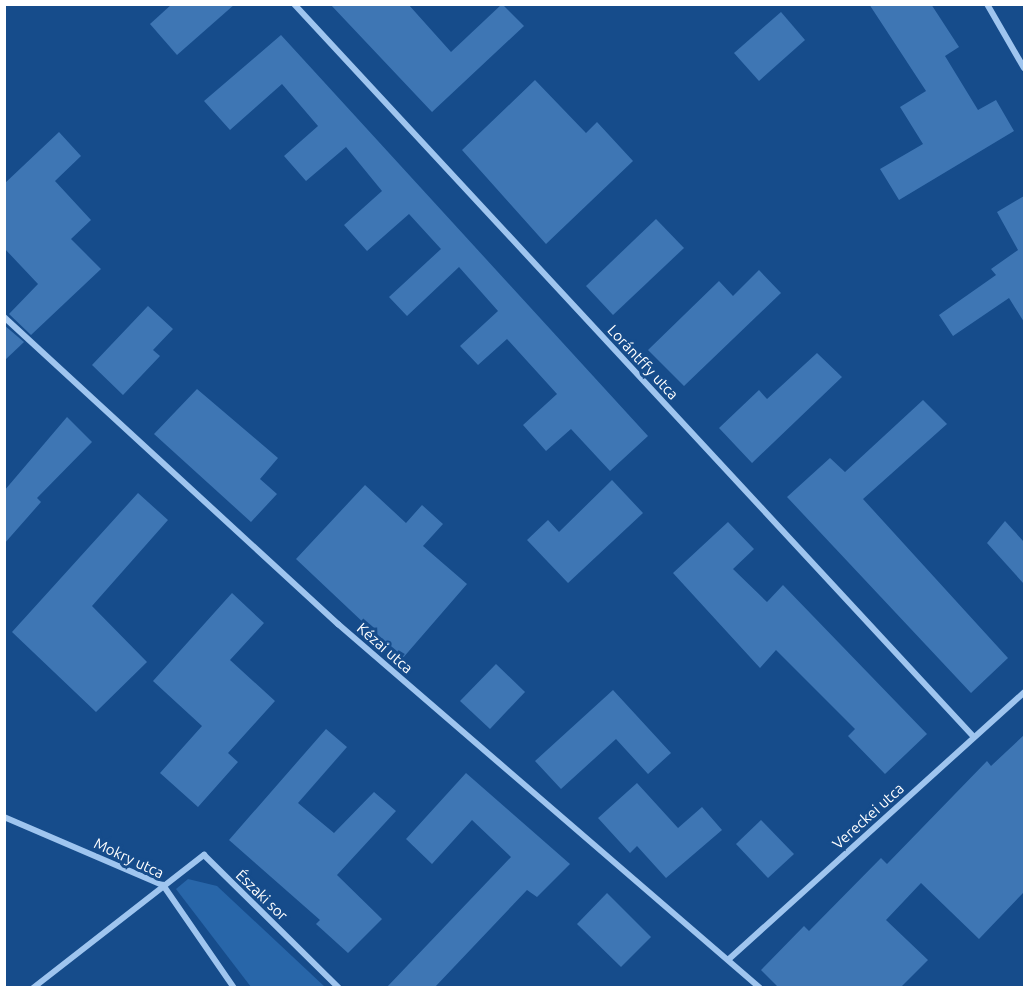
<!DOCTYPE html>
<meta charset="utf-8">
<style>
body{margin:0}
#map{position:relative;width:1029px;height:992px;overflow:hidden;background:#164c8b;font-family:Ubuntu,sans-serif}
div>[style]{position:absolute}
.green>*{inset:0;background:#2866a9}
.building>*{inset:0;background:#3e76b4}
.minor>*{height:6px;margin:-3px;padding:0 3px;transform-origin:3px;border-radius:3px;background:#9fc5ef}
span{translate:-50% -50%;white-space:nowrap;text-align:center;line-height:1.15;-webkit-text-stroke:6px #164c8b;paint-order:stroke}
.street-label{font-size:15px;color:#fff}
.frame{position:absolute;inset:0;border:6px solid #fff;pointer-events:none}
</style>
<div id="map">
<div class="green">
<i style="clip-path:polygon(188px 879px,217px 886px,325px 987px,251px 987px,176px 889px)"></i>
</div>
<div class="building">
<i style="clip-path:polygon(172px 4px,235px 4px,177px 55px,150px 24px)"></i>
<i style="clip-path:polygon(330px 4px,408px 4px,451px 52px,502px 4px,524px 26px,432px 112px)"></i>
<i style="clip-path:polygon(869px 4px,931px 4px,959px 47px,945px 56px,978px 110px,996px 100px,1014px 131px,899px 200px,880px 169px,923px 144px,900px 107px,926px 91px)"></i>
<i style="clip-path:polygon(781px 12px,805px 40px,759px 81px,734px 53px)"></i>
<i style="clip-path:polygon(281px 35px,648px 436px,610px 471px,571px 429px,546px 451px,523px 425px,557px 394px,507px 339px,478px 365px,460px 346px,498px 311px,459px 267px,407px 316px,389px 297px,441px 249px,409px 214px,367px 251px,344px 225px,382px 191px,346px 147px,306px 181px,284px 156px,318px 126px,282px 84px,230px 130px,204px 101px)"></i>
<i style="clip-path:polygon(535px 80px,586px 133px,597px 122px,633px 161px,546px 244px,462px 150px)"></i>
<i style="clip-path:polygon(59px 132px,81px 156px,55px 181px,91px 220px,71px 239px,101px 269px,31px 335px,9px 314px,38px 284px,4px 248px,4px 184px)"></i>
<i style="clip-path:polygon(1024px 196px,1024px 322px,1009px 298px,953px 336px,939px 315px,996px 275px,991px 269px,1018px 250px,997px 212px)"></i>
<i style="clip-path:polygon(656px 219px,684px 248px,613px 315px,586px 286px)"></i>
<i style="clip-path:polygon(759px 270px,781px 293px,684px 386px,648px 350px,719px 281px,733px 296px)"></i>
<i style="clip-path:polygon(148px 306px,173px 329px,153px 350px,160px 356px,123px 395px,92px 365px)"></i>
<i style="clip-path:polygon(4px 325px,24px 342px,4px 361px)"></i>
<i style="clip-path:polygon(817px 353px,842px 377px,752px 463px,719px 428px,759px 390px,767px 399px)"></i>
<i style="clip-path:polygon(197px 389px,278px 458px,260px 479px,277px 494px,251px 522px,154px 434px)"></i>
<i style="clip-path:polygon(923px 400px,947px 424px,863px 499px,1008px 658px,971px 693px,787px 497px,830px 458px,845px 472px)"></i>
<i style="clip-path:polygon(67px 417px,92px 442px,37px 498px,41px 502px,4px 544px,4px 491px)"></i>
<i style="clip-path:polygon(612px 480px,643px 513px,568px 583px,527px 540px,548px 520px,559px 532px)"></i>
<i style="clip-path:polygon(365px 485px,406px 523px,422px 505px,443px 524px,423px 546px,467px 584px,402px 659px,296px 559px)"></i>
<i style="clip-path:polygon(138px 493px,168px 520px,92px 606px,147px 662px,96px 712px,12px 632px)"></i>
<i style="clip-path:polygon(1005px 521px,1024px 542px,1024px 584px,987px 543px)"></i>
<i style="clip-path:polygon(728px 522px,754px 549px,733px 569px,767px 602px,783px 585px,927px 734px,885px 774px,848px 736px,855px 729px,776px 650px,760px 668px,673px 573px)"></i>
<i style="clip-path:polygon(232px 593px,264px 623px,230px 660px,275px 701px,228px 753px,238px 762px,198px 807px,160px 773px,202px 726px,153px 681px)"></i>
<i style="clip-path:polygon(496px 664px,525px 692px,490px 729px,460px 701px)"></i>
<i style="clip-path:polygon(613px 690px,671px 753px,648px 774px,616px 739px,561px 789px,535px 761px)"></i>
<i style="clip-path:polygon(326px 729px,347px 747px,298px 803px,334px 833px,374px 792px,396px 811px,337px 875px,382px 919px,348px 953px,316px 924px,320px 920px,229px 840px)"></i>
<i style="clip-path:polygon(1024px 735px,1024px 892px,979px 939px,921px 883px,886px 920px,928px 960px,901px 987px,778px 987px,761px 970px,804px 926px,809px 931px,881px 858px,887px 864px,987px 761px,991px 766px)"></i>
<i style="clip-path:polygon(466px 773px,570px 864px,537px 897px,527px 890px,435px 987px,387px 987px,511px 857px,472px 820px,432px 864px,406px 839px)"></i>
<i style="clip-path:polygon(637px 783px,678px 828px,702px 807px,722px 830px,666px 878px,637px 846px,630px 853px,598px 818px)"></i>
<i style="clip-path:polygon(761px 820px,794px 854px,768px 878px,736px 844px)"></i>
<i style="clip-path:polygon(607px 893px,651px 937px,621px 967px,577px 924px)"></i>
</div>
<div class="minor">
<i style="left:294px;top:4px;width:998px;rotate:47.15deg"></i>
<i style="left:987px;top:4px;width:74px;rotate:60deg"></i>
<i style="left:4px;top:317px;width:454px;rotate:42.6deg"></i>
<i style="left:338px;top:624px;width:557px;rotate:40.78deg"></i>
<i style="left:4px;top:817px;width:173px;rotate:23.2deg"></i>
<i style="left:163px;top:885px;width:125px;rotate:55.4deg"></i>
<i style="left:729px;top:959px;width:398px;rotate:-42.1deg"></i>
<i style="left:33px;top:988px;width:217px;rotate:-37.9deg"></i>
<i style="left:204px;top:855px;width:190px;rotate:44.6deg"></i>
</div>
<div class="street-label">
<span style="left:643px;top:362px;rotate:47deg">Lorántffy utca</span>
<span style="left:385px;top:648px;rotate:41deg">Kézai utca</span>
<span style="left:868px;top:816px;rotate:-42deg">Vereckei utca</span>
<span style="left:129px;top:858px;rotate:25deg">Mokry utca</span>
<span style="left:262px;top:895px;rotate:44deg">Északi sor</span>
</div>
<div class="frame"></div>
</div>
